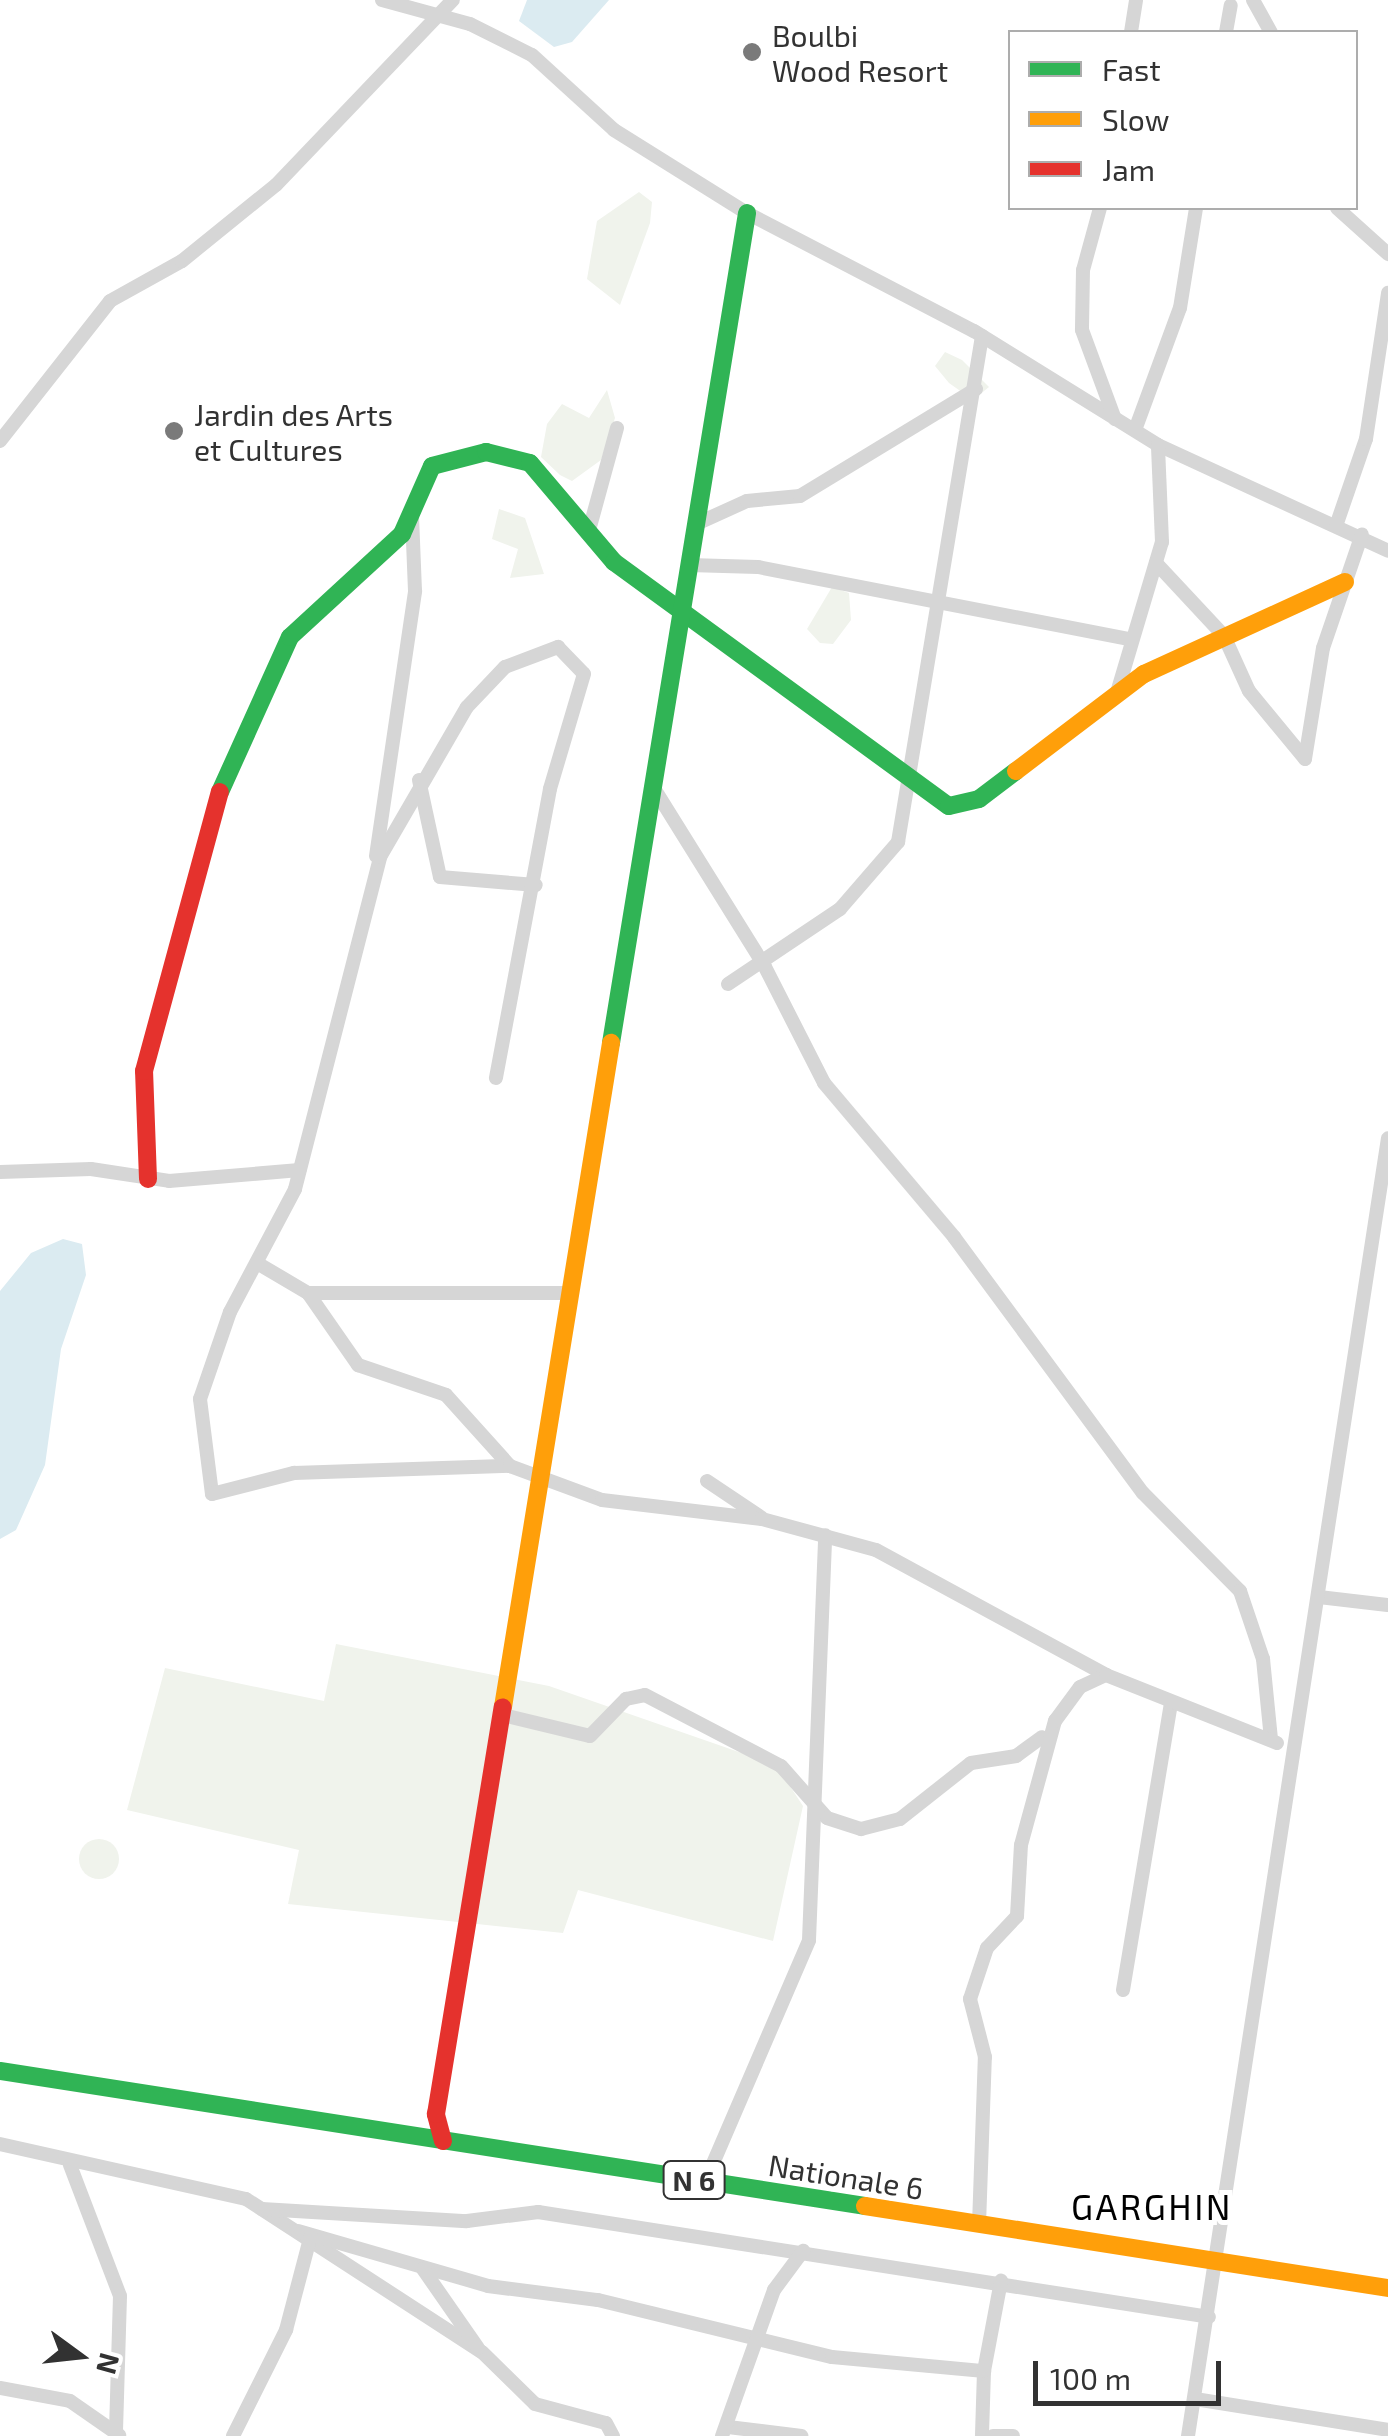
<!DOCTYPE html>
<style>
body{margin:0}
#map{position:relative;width:1388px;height:2436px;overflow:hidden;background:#fff;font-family:"Exo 2",sans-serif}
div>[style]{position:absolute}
.green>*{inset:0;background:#f0f3ec}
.round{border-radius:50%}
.water>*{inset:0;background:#dbebf1}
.street>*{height:14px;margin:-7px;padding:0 7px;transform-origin:7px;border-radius:7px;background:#d6d6d6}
.fast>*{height:18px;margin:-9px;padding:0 9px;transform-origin:9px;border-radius:9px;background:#30b455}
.slow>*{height:18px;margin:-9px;padding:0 9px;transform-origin:9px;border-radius:9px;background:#ff9f0a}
.jam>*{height:18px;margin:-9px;padding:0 9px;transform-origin:9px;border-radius:9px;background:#e5322d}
.dots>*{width:28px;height:28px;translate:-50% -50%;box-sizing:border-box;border:5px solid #fff;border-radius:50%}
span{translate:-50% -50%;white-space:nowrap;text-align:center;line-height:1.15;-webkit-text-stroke:10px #fff;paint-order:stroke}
.shield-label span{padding:2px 8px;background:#fff;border:2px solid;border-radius:8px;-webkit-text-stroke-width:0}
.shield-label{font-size:28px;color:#323232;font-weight:700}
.poi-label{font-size:30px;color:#323232}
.left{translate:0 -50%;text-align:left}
.street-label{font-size:30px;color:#323232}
.quarter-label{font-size:35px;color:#000;letter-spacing:2.5px}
.legend{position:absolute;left:1008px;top:30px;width:350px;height:180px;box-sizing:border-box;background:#fff;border:2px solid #adadad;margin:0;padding:12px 18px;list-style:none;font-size:30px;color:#323232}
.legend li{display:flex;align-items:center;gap:20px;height:50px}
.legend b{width:50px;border:2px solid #adadad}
.north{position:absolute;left:30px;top:2306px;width:100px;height:100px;-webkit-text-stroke:8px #fff;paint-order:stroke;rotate:105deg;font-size:28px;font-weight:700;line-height:40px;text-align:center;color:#323232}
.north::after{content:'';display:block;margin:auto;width:35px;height:45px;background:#323232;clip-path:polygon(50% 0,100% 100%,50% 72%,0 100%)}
.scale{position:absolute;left:1033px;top:2361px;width:188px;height:45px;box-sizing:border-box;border:5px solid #323232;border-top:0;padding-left:12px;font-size:30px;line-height:35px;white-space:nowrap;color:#323232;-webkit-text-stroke:8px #fff;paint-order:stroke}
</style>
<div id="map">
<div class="green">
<i style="clip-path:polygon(639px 192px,652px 202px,650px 223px,620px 305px,587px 279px,597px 221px)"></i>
<i style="clip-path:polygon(945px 352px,962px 360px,989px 387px,973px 400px,949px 383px,935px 366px)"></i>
<i style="clip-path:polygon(607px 390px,615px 418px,601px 460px,572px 481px,560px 475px,541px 457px,547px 424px,562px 404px,589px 418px)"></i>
<i style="clip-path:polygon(499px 509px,525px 518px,544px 574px,510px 578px,518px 549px,492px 539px)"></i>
<i style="clip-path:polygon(832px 587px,849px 593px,851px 620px,833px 644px,820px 643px,807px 629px)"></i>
<i style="clip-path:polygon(336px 1644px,549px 1686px,776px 1765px,803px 1806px,773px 1941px,578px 1890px,563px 1933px,288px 1904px,299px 1850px,127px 1810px,165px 1668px,324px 1701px)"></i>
<i class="round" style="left:79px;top:1839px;width:40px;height:40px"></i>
</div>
<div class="water">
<i style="clip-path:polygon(527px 0,609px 0,572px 42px,554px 47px,519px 21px)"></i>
<i style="clip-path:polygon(63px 1239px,82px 1244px,86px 1275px,61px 1349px,45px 1465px,16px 1530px,0 1539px,0 1291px,31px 1253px)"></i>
</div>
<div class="street">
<i style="left:382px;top:0;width:91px;rotate:15.3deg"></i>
<i style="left:470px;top:24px;width:69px;rotate:26.6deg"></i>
<i style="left:532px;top:55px;width:111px;rotate:42.4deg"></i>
<i style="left:614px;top:130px;width:157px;rotate:32deg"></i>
<i style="left:747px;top:213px;width:256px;rotate:27.5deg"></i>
<i style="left:974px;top:331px;width:216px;rotate:31.8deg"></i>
<i style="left:1158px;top:445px;width:253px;rotate:24.7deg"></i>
<i style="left:1253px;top:0;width:37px;rotate:61deg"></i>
<i style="left:1131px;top:32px;width:32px;rotate:-81deg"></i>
<i style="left:1226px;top:32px;width:27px;rotate:-80deg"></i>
<i style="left:1100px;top:208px;width:64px;rotate:105.3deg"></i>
<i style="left:1083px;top:270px;width:60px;rotate:91deg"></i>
<i style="left:1082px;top:330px;width:95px;rotate:69.7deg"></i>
<i style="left:1337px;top:208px;width:69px;rotate:42deg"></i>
<i style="left:1135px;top:430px;width:130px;rotate:-69.8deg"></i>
<i style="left:1180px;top:308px;width:101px;rotate:-80.9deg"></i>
<i style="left:0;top:441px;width:178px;rotate:-51.8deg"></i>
<i style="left:110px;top:301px;width:82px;rotate:-29.1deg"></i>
<i style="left:182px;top:261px;width:121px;rotate:-39deg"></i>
<i style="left:276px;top:185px;width:256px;rotate:-46.3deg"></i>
<i style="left:696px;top:524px;width:56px;rotate:-24.3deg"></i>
<i style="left:747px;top:501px;width:53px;rotate:-5.4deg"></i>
<i style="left:800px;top:496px;width:206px;rotate:-31.3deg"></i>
<i style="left:1336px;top:526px;width:92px;rotate:-71deg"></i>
<i style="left:1366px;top:439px;width:148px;rotate:-81.4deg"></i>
<i style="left:588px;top:534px;width:110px;rotate:-74.7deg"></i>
<i style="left:1156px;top:563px;width:100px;rotate:47deg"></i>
<i style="left:1224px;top:636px;width:60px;rotate:65.6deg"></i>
<i style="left:1249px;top:691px;width:88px;rotate:50.5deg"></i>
<i style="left:689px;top:565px;width:69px;rotate:1.7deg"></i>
<i style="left:758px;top:567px;width:377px;rotate:11deg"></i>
<i style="left:1116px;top:696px;width:161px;rotate:-73.4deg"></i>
<i style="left:1162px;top:542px;width:97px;rotate:-92.4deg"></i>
<i style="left:1305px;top:759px;width:112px;rotate:-80.8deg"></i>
<i style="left:1323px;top:648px;width:120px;rotate:-71.1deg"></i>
<i style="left:419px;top:780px;width:99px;rotate:77.8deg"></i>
<i style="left:440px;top:877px;width:96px;rotate:4.8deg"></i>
<i style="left:655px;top:790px;width:208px;rotate:58.1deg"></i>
<i style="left:765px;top:967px;width:130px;rotate:63deg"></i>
<i style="left:824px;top:1083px;width:202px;rotate:49.8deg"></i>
<i style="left:954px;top:1237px;width:318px;rotate:53.6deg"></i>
<i style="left:1143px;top:1493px;width:138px;rotate:45.3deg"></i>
<i style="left:1240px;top:1591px;width:72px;rotate:71.3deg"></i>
<i style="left:1263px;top:1659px;width:80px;rotate:84.3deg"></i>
<i style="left:376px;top:856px;width:268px;rotate:-81.6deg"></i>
<i style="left:415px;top:591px;width:76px;rotate:-92.3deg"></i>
<i style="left:728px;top:984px;width:135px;rotate:-33.8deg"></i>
<i style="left:840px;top:909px;width:89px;rotate:-49.1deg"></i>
<i style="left:898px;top:842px;width:513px;rotate:-80.57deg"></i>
<i style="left:0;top:1172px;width:91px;rotate:-1.9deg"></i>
<i style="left:91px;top:1169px;width:79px;rotate:8.7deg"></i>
<i style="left:169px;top:1181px;width:131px;rotate:-4.8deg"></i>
<i style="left:257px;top:1263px;width:59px;rotate:30.5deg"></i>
<i style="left:308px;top:1293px;width:88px;rotate:55.2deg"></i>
<i style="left:358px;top:1365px;width:93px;rotate:18.8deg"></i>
<i style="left:446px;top:1395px;width:96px;rotate:48deg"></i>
<i style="left:308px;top:1293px;width:263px"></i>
<i style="left:707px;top:1481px;width:66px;rotate:33.9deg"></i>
<i style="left:212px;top:1494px;width:96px;rotate:-97.2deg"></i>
<i style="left:200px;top:1399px;width:92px;rotate:-71deg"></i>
<i style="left:230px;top:1312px;width:139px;rotate:-62.1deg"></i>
<i style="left:295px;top:1189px;width:343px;rotate:-75.6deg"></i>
<i style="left:380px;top:857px;width:173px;rotate:-59.9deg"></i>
<i style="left:467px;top:707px;width:55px;rotate:-46.5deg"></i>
<i style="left:505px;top:667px;width:57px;rotate:-20.7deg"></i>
<i style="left:558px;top:647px;width:37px;rotate:46deg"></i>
<i style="left:584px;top:674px;width:120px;rotate:106.5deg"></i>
<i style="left:550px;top:789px;width:294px;rotate:100.6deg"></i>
<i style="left:212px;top:1494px;width:85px;rotate:-14.4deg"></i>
<i style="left:294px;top:1473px;width:216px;rotate:-1.9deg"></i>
<i style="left:510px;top:1466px;width:98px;rotate:20.3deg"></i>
<i style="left:602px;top:1500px;width:161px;rotate:6.8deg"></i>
<i style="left:762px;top:1519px;width:118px;rotate:15.2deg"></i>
<i style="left:876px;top:1550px;width:262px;rotate:28.5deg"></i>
<i style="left:1319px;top:1597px;width:69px;rotate:6.6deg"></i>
<i style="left:503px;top:1715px;width:89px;rotate:13.6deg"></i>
<i style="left:590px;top:1736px;width:52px;rotate:-45.8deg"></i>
<i style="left:626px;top:1699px;width:19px;rotate:-12deg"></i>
<i style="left:645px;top:1695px;width:153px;rotate:27.6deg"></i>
<i style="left:781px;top:1766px;width:69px;rotate:48.5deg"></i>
<i style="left:827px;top:1818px;width:36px;rotate:18deg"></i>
<i style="left:861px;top:1829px;width:40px;rotate:-14.4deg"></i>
<i style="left:900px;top:1819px;width:90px;rotate:-38.3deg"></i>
<i style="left:971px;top:1763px;width:46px;rotate:-8.8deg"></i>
<i style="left:1016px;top:1756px;width:32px;rotate:-36deg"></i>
<i style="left:1123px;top:1990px;width:291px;rotate:-80.5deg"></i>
<i style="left:0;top:2144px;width:252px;rotate:12.6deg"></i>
<i style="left:246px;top:2199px;width:281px;rotate:33deg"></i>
<i style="left:482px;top:2352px;width:74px;rotate:44.5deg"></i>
<i style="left:535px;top:2404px;width:73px;rotate:15deg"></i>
<i style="left:606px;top:2423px;width:15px;rotate:62deg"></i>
<i style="left:70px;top:2165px;width:140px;rotate:69.1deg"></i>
<i style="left:120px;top:2296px;width:135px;rotate:91.7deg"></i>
<i style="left:705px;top:2182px;width:263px;rotate:-66.7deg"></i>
<i style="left:809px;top:1940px;width:405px;rotate:-87.7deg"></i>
<i style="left:262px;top:2209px;width:205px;rotate:3.4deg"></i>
<i style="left:467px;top:2221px;width:72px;rotate:-7.2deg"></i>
<i style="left:538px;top:2212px;width:679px;rotate:8.89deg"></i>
<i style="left:979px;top:2225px;width:168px;rotate:-88deg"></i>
<i style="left:985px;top:2057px;width:60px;rotate:-104.5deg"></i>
<i style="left:970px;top:1999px;width:54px;rotate:-71.6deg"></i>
<i style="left:987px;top:1948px;width:44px;rotate:-46.8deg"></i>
<i style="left:1017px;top:1916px;width:71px;rotate:-86.8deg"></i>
<i style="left:1021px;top:1845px;width:129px;rotate:-74.7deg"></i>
<i style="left:1055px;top:1721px;width:42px;rotate:-53.7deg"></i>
<i style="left:1080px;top:1687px;width:29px;rotate:-25deg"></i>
<i style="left:1106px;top:1675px;width:184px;rotate:21.7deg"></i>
<i style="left:298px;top:2231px;width:198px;rotate:16.1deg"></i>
<i style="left:488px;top:2286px;width:111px;rotate:7.3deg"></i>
<i style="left:598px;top:2300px;width:241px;rotate:13.7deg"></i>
<i style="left:832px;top:2357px;width:153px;rotate:5.3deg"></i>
<i style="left:984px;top:2371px;width:65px;rotate:91.8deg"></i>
<i style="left:423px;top:2269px;width:96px;rotate:55.2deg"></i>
<i style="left:984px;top:2371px;width:92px;rotate:-79.3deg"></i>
<i style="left:0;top:2388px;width:71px;rotate:10.5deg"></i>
<i style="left:70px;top:2401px;width:60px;rotate:34.8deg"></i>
<i style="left:1195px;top:2399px;width:195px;rotate:9.1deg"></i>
<i style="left:728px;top:2427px;width:74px;rotate:7deg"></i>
<i style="left:233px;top:2436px;width:119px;rotate:-63.4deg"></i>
<i style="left:286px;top:2330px;width:98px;rotate:-75.3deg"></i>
<i style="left:722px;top:2436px;width:155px;rotate:-70.4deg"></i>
<i style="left:774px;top:2290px;width:49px;rotate:-53.4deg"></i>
<i style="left:993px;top:2436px;width:20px"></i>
<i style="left:1188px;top:2436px;width:1313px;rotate:-81.24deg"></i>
</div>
<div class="fast">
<i style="left:220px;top:792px;width:170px;rotate:-65.7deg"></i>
<i style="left:290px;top:637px;width:152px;rotate:-42.6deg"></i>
<i style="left:402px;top:534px;width:74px;rotate:-66.2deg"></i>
<i style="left:432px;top:466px;width:56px;rotate:-14.5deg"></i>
<i style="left:486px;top:452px;width:45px;rotate:14deg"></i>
<i style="left:530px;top:463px;width:130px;rotate:49.7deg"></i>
<i style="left:614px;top:562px;width:414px;rotate:36.1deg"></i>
<i style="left:949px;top:806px;width:31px;rotate:-13deg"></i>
<i style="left:979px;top:799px;width:46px;rotate:-37.1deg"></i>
<i style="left:611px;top:1043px;width:841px;rotate:-80.69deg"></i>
<i style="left:0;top:2071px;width:875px;rotate:8.87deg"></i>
</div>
<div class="slow">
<i style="left:1016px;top:771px;width:161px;rotate:-37.2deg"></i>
<i style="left:1144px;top:674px;width:221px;rotate:-24.6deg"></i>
<i style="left:503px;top:1707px;width:673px;rotate:-80.76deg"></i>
<i style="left:865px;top:2206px;width:529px;rotate:8.91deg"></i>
</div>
<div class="jam">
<i style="left:148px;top:1179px;width:108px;rotate:-92.1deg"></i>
<i style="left:144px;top:1071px;width:289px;rotate:-74.8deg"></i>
<i style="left:443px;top:2141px;width:28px;rotate:-105deg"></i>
<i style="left:436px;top:2114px;width:412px;rotate:-80.7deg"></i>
</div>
<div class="dots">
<i style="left:752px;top:52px;background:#7a7a7a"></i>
<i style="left:174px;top:431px;background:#7a7a7a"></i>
</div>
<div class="shield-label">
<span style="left:694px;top:2180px">N 6</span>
</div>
<div class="poi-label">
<span class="left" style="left:772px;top:52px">Boulbi<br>Wood Resort</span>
<span class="left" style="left:194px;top:431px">Jardin des Arts<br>et Cultures</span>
</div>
<div class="street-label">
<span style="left:846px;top:2176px;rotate:9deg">Nationale 6</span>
</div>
<div class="quarter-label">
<span style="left:1152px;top:2206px">GARGHIN</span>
</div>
<ul class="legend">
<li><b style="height:12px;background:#30b455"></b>Fast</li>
<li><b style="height:12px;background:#ff9f0a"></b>Slow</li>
<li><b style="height:12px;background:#e5322d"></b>Jam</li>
</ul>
<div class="north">N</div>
<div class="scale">100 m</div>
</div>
